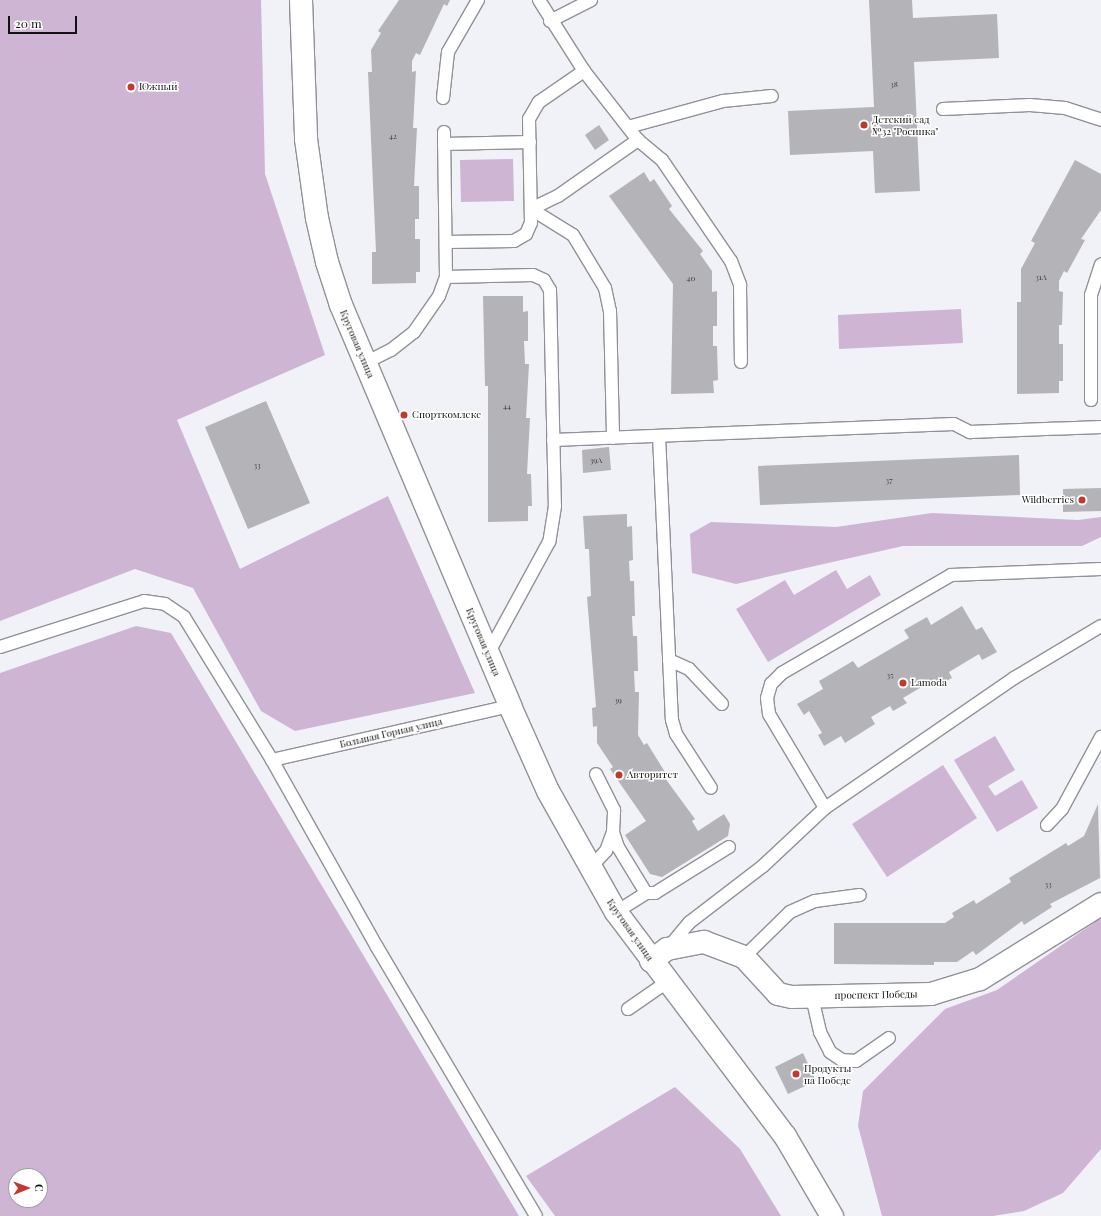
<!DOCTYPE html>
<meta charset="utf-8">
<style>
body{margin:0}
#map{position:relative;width:1101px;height:1216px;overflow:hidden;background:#f0f2f7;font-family:"Playfair Display",serif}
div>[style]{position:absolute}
.green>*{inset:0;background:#cdb5d3}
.building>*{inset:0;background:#b4b3b8}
.roads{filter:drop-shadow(1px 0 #919297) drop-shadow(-1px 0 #919297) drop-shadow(0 1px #919297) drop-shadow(0 -1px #919297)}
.service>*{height:12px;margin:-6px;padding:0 6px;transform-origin:6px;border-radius:6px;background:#fff}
.minor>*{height:22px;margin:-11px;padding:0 11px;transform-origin:11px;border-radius:11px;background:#fff}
.tertiary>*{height:22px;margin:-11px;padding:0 11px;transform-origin:11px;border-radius:11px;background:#fff}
.dots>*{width:11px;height:11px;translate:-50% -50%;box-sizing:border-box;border:2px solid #fff;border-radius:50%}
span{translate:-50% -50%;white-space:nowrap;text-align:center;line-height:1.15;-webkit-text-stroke:3px #fff;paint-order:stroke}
.number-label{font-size:8px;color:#3a3a3d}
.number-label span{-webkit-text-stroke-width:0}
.poi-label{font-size:10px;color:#121214}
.left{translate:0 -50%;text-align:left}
.right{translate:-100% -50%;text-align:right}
.street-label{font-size:10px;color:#121214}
.north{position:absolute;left:8px;top:1168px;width:40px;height:40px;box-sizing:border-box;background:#fff;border:1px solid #a0a0a1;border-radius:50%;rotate:89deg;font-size:11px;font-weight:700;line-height:16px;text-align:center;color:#121214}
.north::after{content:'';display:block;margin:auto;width:14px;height:18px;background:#c5372b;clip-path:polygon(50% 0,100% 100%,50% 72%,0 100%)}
.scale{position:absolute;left:8px;top:16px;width:69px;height:18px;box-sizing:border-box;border:2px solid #121214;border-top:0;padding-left:5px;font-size:12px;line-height:14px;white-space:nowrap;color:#121214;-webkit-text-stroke:3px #fff;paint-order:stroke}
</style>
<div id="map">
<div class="green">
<i style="clip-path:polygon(0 0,261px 0,265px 174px,325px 355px,177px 420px,240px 569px,388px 496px,475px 693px,295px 731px,261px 711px,193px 588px,135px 569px,0 621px)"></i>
<i style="clip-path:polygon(513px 159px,514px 201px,461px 202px,460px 160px)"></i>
<i style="clip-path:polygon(961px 309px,963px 343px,839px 349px,838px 315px)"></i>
<i style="clip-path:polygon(932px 513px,1078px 520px,1101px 517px,1101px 537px,1082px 546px,903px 546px,736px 584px,692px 573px,690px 534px,711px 522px,836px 527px)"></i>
<i style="clip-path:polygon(836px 570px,847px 589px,870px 575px,881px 595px,768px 662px,736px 609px,785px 580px,794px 595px)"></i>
<i style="clip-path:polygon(evenodd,136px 626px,171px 633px,519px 1216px,0 1216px,0 673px,136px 626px,16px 1176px,40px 1176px,40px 1200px,16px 1200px,16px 1176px)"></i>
<i style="clip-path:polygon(995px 736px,1015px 770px,988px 786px,995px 796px,1022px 780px,1038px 808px,997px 832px,954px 760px)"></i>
<i style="clip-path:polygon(943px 765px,977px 818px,887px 877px,852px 824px)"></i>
<i style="clip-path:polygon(1101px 918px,1101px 1149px,1063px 1193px,1024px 1211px,993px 1216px,882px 1216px,858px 1126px,863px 1091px,945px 1009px,997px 990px)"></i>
<i style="clip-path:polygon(675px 1087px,740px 1149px,781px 1216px,555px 1216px,526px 1176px)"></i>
</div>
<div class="building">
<i style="clip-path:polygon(399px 0,450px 0,447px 6px,444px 4px,420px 55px,416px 53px,412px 61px,412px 72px,416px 71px,413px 128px,417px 128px,414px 186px,419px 186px,419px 219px,415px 219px,415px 239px,420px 239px,420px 272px,416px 272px,416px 283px,372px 284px,372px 252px,376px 252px,368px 72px,372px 72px,371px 50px,381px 33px,378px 31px)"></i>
<i style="clip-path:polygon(869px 0,912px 0,913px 18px,997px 14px,999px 58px,914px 62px,920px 191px,875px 193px,873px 151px,790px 155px,788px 111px,874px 107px)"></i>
<i style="clip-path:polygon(599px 125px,609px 140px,595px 150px,585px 135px)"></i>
<i style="clip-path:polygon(1075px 160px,1101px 174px,1101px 210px,1081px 239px,1085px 240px,1067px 273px,1064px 271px,1059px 281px,1059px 291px,1063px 292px,1062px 325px,1059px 325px,1059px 344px,1063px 344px,1063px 381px,1059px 381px,1059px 393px,1017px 394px,1017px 302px,1021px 302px,1021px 269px,1035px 243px,1031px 241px)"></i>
<i style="clip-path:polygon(644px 172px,650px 182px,654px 179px,672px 206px,669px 209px,703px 251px,700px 254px,712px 271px,712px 292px,717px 291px,717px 326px,713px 326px,713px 346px,717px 346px,718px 380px,713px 381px,714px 393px,671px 394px,673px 284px,609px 196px)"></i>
<i style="clip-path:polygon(483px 296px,523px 296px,523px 312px,528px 311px,528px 341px,524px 341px,525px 364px,529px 364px,526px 418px,530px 418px,527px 474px,531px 474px,532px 506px,528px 506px,528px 521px,488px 522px,488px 386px,485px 386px)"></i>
<i style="clip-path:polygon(266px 401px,310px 503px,248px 529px,205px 427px)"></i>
<i style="clip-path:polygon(609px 447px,611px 470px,583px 473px,582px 450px)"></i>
<i style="clip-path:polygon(1019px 455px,1020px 495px,760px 505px,758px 466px)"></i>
<i style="clip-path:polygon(1101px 488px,1101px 511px,1063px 512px,1063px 489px)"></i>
<i style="clip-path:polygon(627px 514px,627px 527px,632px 526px,633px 560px,629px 561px,630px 581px,634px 581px,635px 616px,632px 616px,633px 636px,637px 636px,638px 671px,634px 671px,635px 692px,639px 692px,638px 735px,644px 745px,647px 743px,665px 772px,662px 774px,695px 819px,692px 821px,698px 831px,724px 814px,730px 824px,728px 836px,662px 877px,650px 874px,625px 835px,646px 821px,610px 769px,613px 767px,597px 743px,597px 726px,593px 727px,592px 708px,596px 707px,587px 597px,591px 596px,589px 549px,585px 549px,583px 516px)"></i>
<i style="clip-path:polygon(962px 606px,976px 630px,982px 627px,997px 652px,982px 660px,979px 654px,949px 672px,952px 678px,946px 681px,939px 685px,935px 679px,903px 698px,907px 703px,893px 711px,890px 706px,871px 717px,875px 724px,845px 743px,841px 736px,824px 746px,818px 735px,822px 733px,809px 711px,804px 715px,797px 704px,823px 689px,819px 681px,853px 661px,858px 668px,909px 638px,904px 630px,927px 617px,931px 625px)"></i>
<i style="clip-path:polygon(1098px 804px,1100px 878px,1050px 904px,1052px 907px,1024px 925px,1022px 921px,976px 955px,973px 951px,957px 962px,934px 962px,934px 965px,834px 964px,834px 923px,945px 923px,954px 917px,952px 913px,974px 900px,976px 904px,1011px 882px,1009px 878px,1066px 843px,1068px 846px,1084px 836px)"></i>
<i style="clip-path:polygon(803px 1053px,816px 1081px,788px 1094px,775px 1067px)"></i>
</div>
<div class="roads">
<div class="service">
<i style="left:539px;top:0;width:84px;rotate:57.6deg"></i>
<i style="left:584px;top:71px;width:88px;rotate:52deg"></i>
<i style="left:638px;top:140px;width:31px;rotate:40deg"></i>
<i style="left:662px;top:160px;width:122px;rotate:55.7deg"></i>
<i style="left:731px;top:261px;width:26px;rotate:69deg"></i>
<i style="left:740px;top:285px;width:77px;rotate:89.3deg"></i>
<i style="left:550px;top:21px;width:46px;rotate:-27.1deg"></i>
<i style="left:443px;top:98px;width:46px;rotate:-83.8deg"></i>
<i style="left:448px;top:52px;width:60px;rotate:-60deg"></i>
<i style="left:943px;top:109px;width:87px;rotate:-2.6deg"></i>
<i style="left:1030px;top:105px;width:35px;rotate:5deg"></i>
<i style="left:1065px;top:108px;width:38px;rotate:18deg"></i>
<i style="left:628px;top:127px;width:98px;rotate:-15.3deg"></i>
<i style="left:723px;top:101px;width:49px;rotate:-5.8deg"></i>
<i style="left:444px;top:144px;width:86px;rotate:-1.3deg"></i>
<i style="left:531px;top:209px;width:49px;rotate:31.8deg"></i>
<i style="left:573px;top:235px;width:62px;rotate:58.9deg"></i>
<i style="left:605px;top:288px;width:24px;rotate:78deg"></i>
<i style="left:610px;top:311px;width:127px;rotate:88.6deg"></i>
<i style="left:531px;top:209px;width:30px;rotate:-26deg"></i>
<i style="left:558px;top:196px;width:98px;rotate:-35deg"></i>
<i style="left:446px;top:242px;width:68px;rotate:-0.8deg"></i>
<i style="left:514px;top:241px;width:14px;rotate:-30deg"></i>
<i style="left:526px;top:234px;width:12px;rotate:-66deg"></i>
<i style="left:531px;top:223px;width:104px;rotate:-91.1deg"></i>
<i style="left:529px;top:119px;width:20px;rotate:-60deg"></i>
<i style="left:539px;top:102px;width:55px;rotate:-34.6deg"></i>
<i style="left:446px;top:277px;width:87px;rotate:-1.3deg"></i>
<i style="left:533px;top:275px;width:12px;rotate:24deg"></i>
<i style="left:544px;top:280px;width:12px;rotate:59deg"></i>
<i style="left:550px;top:290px;width:216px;rotate:88.7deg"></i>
<i style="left:555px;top:506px;width:36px;rotate:99deg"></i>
<i style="left:549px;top:542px;width:128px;rotate:118.6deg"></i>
<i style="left:365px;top:363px;width:29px;rotate:-27deg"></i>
<i style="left:391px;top:350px;width:29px;rotate:-38deg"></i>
<i style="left:414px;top:332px;width:44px;rotate:-55.2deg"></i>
<i style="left:439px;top:296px;width:20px;rotate:-70deg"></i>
<i style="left:446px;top:277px;width:145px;rotate:-90.8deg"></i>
<i style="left:1091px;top:400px;width:105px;rotate:-90deg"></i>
<i style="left:1091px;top:295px;width:32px;rotate:-72deg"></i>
<i style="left:659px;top:436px;width:284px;rotate:87.4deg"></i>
<i style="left:672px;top:720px;width:15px;rotate:74deg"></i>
<i style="left:676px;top:734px;width:64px;rotate:57.1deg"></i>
<i style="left:553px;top:440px;width:401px;rotate:-2.3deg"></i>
<i style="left:954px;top:424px;width:18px;rotate:27deg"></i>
<i style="left:970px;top:432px;width:131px;rotate:-2.2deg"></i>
<i style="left:0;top:647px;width:151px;rotate:-17.7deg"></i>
<i style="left:144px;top:601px;width:21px;rotate:8deg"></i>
<i style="left:165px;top:604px;width:23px;rotate:34deg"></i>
<i style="left:184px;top:617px;width:168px;rotate:58.4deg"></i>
<i style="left:272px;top:760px;width:214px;rotate:60.7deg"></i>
<i style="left:377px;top:947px;width:312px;rotate:59.4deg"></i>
<i style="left:669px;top:660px;width:22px;rotate:24deg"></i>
<i style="left:689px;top:669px;width:48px;rotate:46.7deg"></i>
<i style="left:272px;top:760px;width:244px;rotate:-12.8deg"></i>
<i style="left:825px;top:808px;width:109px;rotate:-120.8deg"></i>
<i style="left:769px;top:714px;width:16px;rotate:-97deg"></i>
<i style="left:767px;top:698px;width:15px;rotate:-74deg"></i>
<i style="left:771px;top:684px;width:16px;rotate:-45deg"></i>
<i style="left:782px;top:673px;width:195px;rotate:-30.1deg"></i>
<i style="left:951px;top:575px;width:150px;rotate:-2.3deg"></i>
<i style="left:1047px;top:825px;width:22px;rotate:-47deg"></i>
<i style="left:1062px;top:809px;width:82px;rotate:-61.6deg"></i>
<i style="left:613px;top:832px;width:16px;rotate:72deg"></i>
<i style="left:618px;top:847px;width:54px;rotate:58.7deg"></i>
<i style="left:590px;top:868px;width:23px;rotate:-47deg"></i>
<i style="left:606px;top:851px;width:20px;rotate:-70deg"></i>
<i style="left:613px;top:832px;width:22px;rotate:-87deg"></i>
<i style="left:614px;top:810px;width:40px;rotate:-116.6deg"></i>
<i style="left:616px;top:912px;width:36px;rotate:-32deg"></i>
<i style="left:646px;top:893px;width:9px"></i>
<i style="left:655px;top:893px;width:87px;rotate:-31.9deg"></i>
<i style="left:668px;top:948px;width:34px;rotate:-50deg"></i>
<i style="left:690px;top:922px;width:92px;rotate:-37.5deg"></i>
<i style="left:763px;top:866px;width:85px;rotate:-43.1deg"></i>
<i style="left:825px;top:808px;width:229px;rotate:-34.5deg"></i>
<i style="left:1014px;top:678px;width:101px;rotate:-30.9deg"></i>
<i style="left:744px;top:957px;width:64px;rotate:-44.4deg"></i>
<i style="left:790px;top:912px;width:27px;rotate:-24deg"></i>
<i style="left:815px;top:901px;width:45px;rotate:-7.6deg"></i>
<i style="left:812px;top:997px;width:36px;rotate:77deg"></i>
<i style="left:820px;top:1032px;width:22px;rotate:63deg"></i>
<i style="left:830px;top:1052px;width:14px;rotate:34deg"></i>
<i style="left:842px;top:1060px;width:14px;rotate:4deg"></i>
<i style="left:856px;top:1061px;width:40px;rotate:-34.9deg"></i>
<i style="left:628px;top:1009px;width:47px;rotate:-34.7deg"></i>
</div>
<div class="minor">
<i style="left:651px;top:961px;width:20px;rotate:-37deg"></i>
<i style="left:667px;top:949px;width:38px;rotate:-11deg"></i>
<i style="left:704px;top:942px;width:43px;rotate:20.6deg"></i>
<i style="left:744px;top:957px;width:50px;rotate:47.4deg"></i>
<i style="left:778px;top:994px;width:14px;rotate:12deg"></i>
<i style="left:792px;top:997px;width:139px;rotate:-1.2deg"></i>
<i style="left:931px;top:994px;width:51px;rotate:-17deg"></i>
<i style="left:980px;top:979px;width:142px;rotate:-31.8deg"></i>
</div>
<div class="tertiary">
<i style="left:301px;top:0;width:139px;rotate:87.9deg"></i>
<i style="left:306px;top:139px;width:80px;rotate:82.1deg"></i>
<i style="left:317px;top:218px;width:45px;rotate:77.2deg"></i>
<i style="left:327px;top:262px;width:45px;rotate:72deg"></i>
<i style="left:341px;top:305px;width:435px;rotate:67.1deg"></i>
<i style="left:510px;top:706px;width:93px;rotate:65.9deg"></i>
<i style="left:548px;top:791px;width:139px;rotate:60.7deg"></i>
<i style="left:616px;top:912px;width:281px;rotate:53deg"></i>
<i style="left:785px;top:1136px;width:93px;rotate:59.6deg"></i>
</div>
</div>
<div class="dots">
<i style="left:131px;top:87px;background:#c5372b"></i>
<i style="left:864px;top:125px;background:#c5372b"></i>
<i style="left:404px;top:415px;background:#c5372b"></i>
<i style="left:1082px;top:500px;background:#c5372b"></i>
<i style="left:903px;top:683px;background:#c5372b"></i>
<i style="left:619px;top:775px;background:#c5372b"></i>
<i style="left:796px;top:1074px;background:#c5372b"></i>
</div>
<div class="number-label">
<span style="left:894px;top:84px">38</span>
<span style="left:393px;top:136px">42</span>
<span style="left:1041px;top:277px">31А</span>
<span style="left:691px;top:278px">40</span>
<span style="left:507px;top:406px">44</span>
<span style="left:596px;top:460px">39А</span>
<span style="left:257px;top:465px">33</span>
<span style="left:889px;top:480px">37</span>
<span style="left:890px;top:675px">35</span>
<span style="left:618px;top:700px">39</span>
<span style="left:1048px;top:884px">33</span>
</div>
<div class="poi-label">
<span class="left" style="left:139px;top:87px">Южный</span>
<span class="left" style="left:872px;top:125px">Детский сад<br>№32 "Росинка"</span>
<span class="left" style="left:412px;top:415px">Спорткомлекс</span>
<span class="right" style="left:1074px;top:500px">Wildberries</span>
<span class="left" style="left:911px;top:683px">Lamoda</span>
<span class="left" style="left:627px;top:775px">Авторитет</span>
<span class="left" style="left:804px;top:1074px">Продукты<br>на Победе</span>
</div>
<div class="street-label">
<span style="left:357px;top:344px;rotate:67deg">Круговая улица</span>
<span style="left:483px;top:642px;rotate:67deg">Круговая улица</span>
<span style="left:391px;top:733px;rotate:-13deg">Большая Горная улица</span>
<span style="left:630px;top:930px;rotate:55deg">Круговая улица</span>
<span style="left:876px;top:995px;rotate:-1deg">проспект Победы</span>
</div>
<div class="north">С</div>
<div class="scale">20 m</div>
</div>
